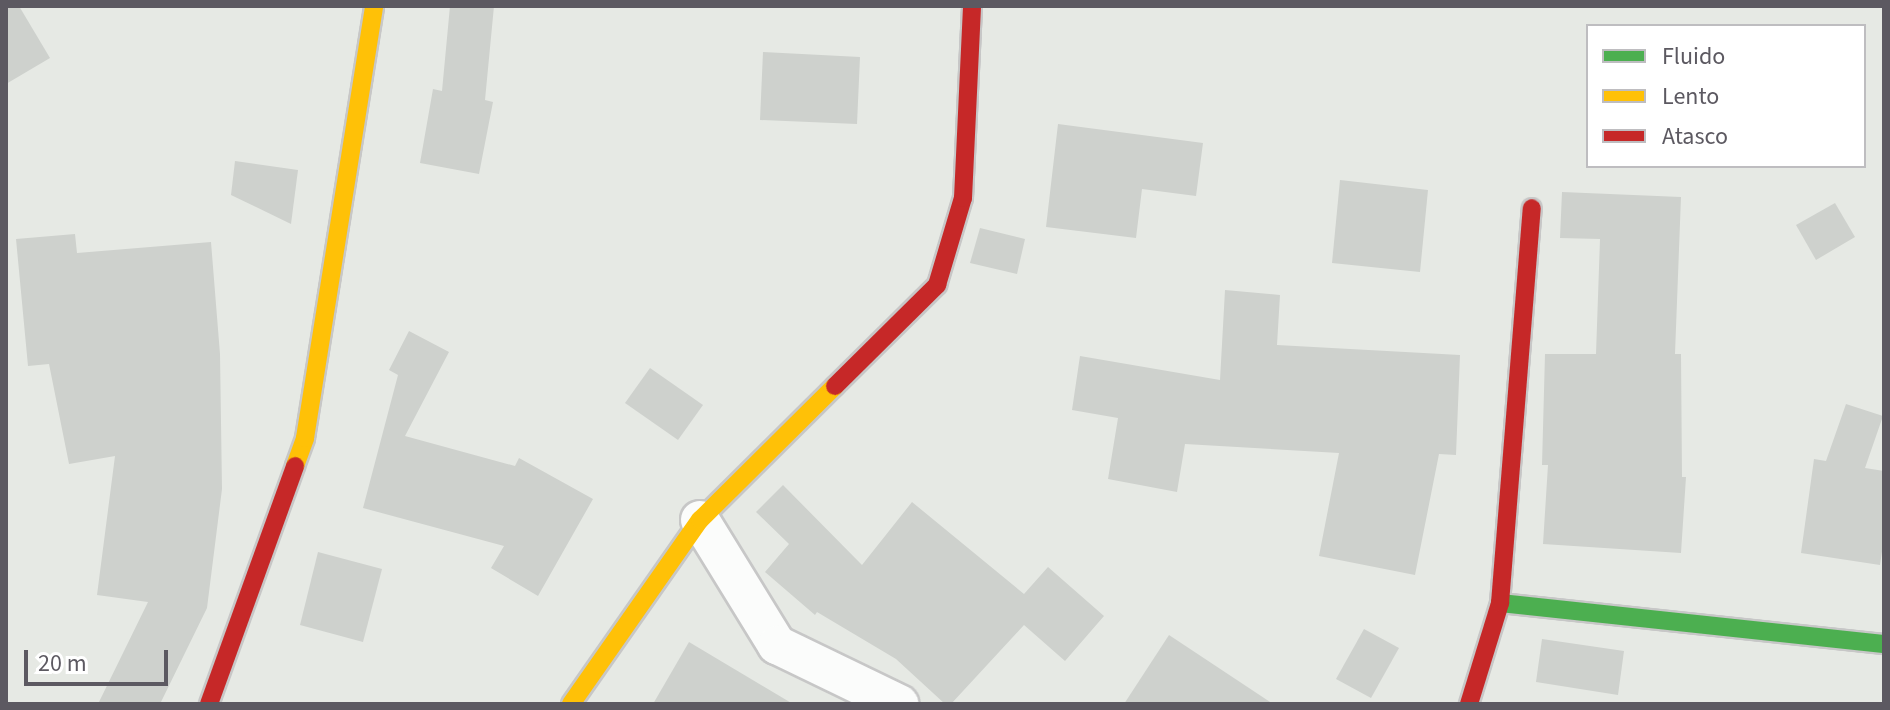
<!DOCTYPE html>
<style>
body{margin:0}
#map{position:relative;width:1890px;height:710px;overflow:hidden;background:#e6e9e4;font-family:"Source Sans 3",sans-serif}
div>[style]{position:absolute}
.building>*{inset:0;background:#ced1cd}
.roads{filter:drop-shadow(2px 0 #c7c7c7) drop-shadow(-2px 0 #c7c7c7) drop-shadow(0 2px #c7c7c7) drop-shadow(0 -2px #c7c7c7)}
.street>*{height:38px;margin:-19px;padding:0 19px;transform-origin:19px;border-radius:19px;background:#fbfcfb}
.fast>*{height:18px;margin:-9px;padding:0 9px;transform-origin:9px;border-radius:9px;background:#4caf50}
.slow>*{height:18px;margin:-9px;padding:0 9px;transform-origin:9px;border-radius:9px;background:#ffc107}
.jam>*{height:18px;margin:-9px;padding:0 9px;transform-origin:9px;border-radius:9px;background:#c62828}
span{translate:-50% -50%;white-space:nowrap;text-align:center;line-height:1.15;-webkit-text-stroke:6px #fff;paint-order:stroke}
.frame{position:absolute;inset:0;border:8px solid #5c5961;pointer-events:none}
.legend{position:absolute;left:1586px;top:24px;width:280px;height:144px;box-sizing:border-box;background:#fff;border:2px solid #bebdc0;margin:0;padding:10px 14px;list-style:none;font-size:24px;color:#5c5961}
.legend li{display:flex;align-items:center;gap:16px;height:40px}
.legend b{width:40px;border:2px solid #bebdc0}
.scale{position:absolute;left:24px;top:650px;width:144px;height:36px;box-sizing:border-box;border:4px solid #5c5961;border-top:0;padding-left:10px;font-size:24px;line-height:28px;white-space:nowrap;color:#5c5961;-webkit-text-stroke:6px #fff;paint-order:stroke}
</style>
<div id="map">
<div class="building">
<i style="clip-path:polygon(6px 6px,19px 6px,50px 58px,6px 84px)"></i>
<i style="clip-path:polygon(450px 6px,494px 6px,485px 100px,493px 102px,479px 174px,420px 163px,433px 89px,442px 91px)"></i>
<i style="clip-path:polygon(763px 52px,860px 57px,857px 124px,760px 120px)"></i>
<i style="clip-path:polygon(1058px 124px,1203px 143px,1196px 196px,1142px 189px,1136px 238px,1046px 227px)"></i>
<i style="clip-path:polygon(235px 161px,298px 170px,291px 224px,231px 195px)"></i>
<i style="clip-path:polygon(1340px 180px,1428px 190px,1420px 272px,1332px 263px)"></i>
<i style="clip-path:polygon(1562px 192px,1681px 197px,1675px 354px,1681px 354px,1682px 477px,1686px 477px,1681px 553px,1543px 544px,1548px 465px,1542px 465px,1545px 354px,1596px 354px,1600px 239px,1560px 238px)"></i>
<i style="clip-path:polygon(1835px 203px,1855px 237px,1816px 260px,1796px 225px)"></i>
<i style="clip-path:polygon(980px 228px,1025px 239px,1017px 274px,970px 263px)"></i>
<i style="clip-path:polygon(75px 234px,77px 253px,211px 242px,220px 354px,222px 489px,207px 608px,160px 704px,98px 704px,148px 602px,97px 595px,115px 456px,69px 464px,49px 364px,28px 366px,16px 239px)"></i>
<i style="clip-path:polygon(1225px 290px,1280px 295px,1277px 345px,1460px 355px,1456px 455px,1439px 454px,1415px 575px,1319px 556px,1339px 453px,1185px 444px,1177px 492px,1108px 479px,1118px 418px,1072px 410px,1080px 356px,1220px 380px)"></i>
<i style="clip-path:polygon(409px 331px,449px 352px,405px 436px,515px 466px,519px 458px,593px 499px,538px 596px,491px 568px,504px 546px,363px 508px,398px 375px,389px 370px)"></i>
<i style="clip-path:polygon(650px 368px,703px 405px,678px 440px,625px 403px)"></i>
<i style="clip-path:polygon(1846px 404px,1883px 416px,1865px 468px,1884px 471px,1884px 538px,1880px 565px,1801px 553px,1814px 459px,1826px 461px)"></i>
<i style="clip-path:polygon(783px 485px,862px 565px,912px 502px,1024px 594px,1048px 567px,1104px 616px,1065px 661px,1024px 625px,951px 704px,945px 704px,896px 659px,817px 612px,815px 615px,765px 572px,789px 544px,756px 512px)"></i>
<i style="clip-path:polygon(318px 552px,382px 569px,363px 642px,300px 625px)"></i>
<i style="clip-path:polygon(1364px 629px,1399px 648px,1371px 698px,1336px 679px)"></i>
<i style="clip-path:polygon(1169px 635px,1273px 704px,1124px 704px)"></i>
<i style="clip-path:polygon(1542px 639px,1624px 651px,1618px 695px,1536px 682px)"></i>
<i style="clip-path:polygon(689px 642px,793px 704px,653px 704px)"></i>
</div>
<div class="roads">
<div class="street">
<i style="left:700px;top:520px;width:147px;rotate:58.4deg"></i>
<i style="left:777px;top:645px;width:136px;rotate:25.8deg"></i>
</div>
<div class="fast">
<i style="left:1500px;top:603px;width:386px;rotate:6.1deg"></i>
</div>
<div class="slow">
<i style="left:295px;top:466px;width:30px;rotate:-70deg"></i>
<i style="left:305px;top:438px;width:437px;rotate:-80.9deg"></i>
<i style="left:571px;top:704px;width:225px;rotate:-55deg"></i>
<i style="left:700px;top:520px;width:190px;rotate:-44.8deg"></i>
</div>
<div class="jam">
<i style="left:835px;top:386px;width:144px;rotate:-44.7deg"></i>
<i style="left:937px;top:285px;width:91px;rotate:-73.4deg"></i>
<i style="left:963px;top:198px;width:192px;rotate:-87.3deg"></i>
<i style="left:209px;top:704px;width:253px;rotate:-70.1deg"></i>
<i style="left:1469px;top:704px;width:106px;rotate:-72.9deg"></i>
<i style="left:1500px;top:603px;width:396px;rotate:-85.4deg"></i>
</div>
</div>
<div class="frame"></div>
<ul class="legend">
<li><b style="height:10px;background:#4caf50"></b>Fluido</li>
<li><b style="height:10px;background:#ffc107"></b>Lento</li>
<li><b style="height:10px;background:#c62828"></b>Atasco</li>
</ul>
<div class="scale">20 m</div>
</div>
